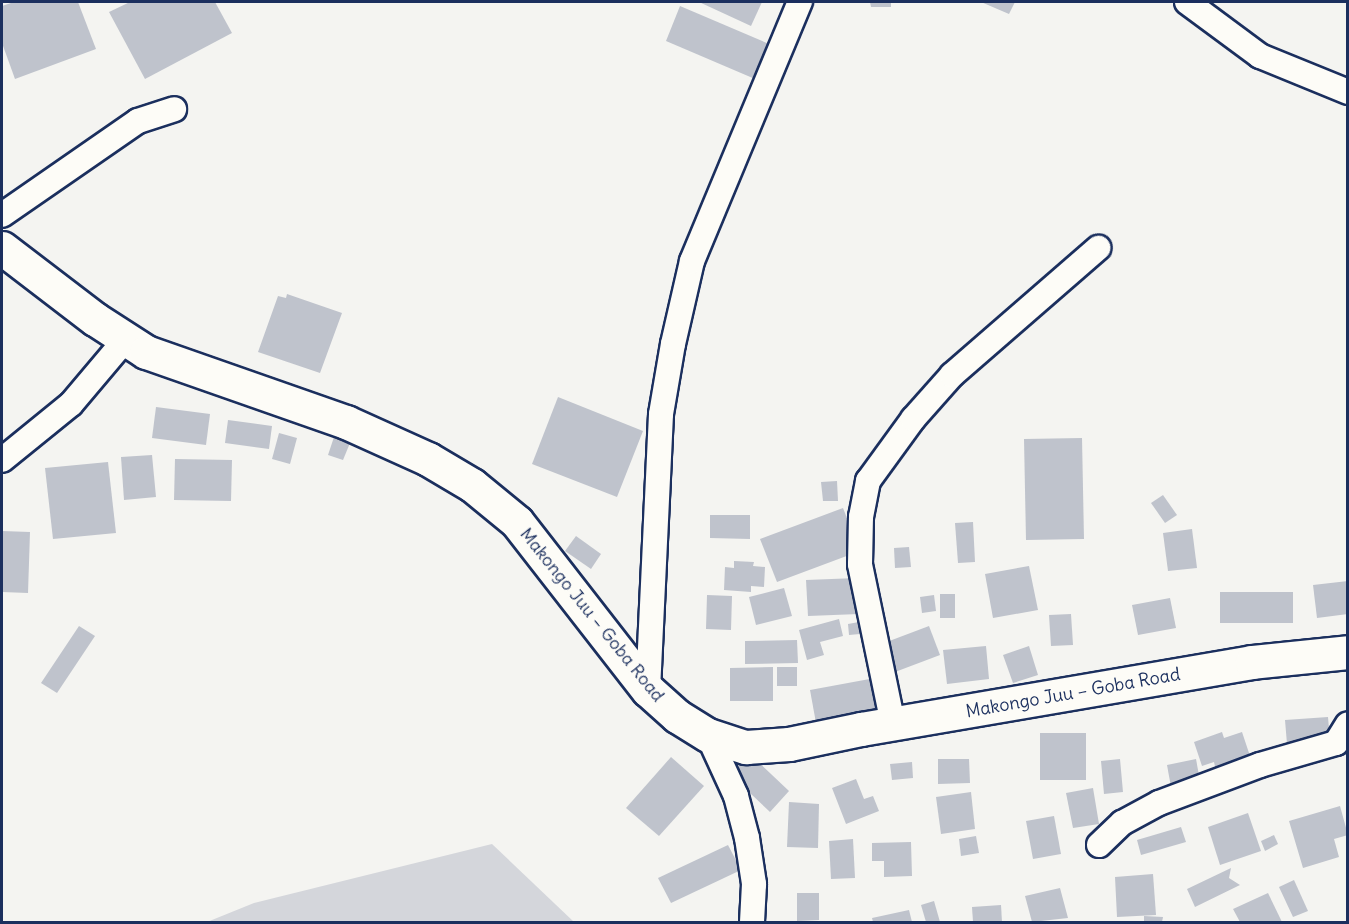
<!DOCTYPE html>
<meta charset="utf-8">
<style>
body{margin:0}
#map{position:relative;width:1349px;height:924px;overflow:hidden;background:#f4f4f1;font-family:Delius,sans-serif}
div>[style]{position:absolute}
.green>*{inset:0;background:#d4d6db}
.building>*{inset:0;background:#bfc3cc}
.roads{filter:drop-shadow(2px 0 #1b2f5e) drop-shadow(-2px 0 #1b2f5e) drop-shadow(0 2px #1b2f5e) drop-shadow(0 -2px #1b2f5e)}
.street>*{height:24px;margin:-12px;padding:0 12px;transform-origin:12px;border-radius:12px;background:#fdfcf7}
.secondary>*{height:33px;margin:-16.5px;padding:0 16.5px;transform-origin:16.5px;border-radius:16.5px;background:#fdfcf7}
span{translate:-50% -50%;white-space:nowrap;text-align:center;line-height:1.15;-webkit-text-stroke:4.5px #fdfcf7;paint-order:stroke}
.street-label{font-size:18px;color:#1b2f5e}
.frame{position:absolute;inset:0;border:3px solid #1b2f5e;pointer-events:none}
</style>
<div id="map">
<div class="green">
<i style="clip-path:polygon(492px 844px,574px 922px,207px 922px,254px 903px)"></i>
</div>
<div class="building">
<i style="clip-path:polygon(14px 2px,78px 2px,96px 49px,15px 79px,2px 43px,2px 6px)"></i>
<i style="clip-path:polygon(130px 2px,215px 2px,232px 33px,145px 79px,109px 12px)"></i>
<i style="clip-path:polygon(699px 2px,762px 2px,751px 26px)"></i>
<i style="clip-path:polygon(870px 2px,891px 2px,891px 7px,871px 7px)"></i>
<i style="clip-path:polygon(981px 2px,1015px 2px,1009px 14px)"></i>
<i style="clip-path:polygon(680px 6px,769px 44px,755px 79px,666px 41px)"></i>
<i style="clip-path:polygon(287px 294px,342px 313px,320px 373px,258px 352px,278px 296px,286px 298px)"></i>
<i style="clip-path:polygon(558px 397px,643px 431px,617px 497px,532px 464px)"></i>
<i style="clip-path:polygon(156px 407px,210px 414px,206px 445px,152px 438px)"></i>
<i style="clip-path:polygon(228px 420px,272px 426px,269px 449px,225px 443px)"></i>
<i style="clip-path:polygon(279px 433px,297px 438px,290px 464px,272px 459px)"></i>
<i style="clip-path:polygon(334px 437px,350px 443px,343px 460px,328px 455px)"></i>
<i style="clip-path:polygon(1082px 438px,1084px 539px,1026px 540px,1024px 439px)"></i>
<i style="clip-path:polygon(152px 455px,156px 497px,124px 500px,121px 457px)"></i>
<i style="clip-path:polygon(175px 459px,232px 460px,231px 501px,174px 500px)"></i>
<i style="clip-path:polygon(108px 462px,116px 533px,53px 539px,45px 468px)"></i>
<i style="clip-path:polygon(837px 481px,838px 501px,823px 501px,821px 482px)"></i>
<i style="clip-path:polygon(1163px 495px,1177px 515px,1165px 523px,1151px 503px)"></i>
<i style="clip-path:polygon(843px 508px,860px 551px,777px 582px,760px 539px)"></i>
<i style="clip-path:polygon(710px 515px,750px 515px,750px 539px,710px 538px)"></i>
<i style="clip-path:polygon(973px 522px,975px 562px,958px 563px,955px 523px)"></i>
<i style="clip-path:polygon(1192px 529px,1197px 568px,1168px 571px,1163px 533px)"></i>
<i style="clip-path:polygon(2px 531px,30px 532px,28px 593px,2px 592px)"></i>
<i style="clip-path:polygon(576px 536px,601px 554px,591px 569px,565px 551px)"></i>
<i style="clip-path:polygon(909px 547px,911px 567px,895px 568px,894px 548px)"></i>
<i style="clip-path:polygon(734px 561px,754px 562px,753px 566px,765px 567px,764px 587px,751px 586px,751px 592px,724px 590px,725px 567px,734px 568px)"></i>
<i style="clip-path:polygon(1029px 566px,1038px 610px,993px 618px,985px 574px)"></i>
<i style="clip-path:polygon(857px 578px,859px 614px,808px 616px,806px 580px)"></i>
<i style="clip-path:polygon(1348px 581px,1348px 614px,1317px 618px,1313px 585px)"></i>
<i style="clip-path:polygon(784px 588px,792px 616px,756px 625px,749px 597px)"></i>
<i style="clip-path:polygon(1220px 592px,1293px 592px,1293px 623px,1220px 623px)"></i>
<i style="clip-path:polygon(940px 594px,955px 594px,955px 618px,940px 618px)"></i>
<i style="clip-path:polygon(707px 595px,732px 596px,731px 630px,706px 629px)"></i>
<i style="clip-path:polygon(934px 595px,936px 611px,922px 613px,920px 597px)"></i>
<i style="clip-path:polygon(1170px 598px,1176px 628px,1138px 635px,1132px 605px)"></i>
<i style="clip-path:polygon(1071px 614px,1073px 645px,1051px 646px,1049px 615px)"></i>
<i style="clip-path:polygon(839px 619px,843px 636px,820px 642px,824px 655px,807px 660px,799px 630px)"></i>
<i style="clip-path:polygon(859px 622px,860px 634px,849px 635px,848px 624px)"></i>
<i style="clip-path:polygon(79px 626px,95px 636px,57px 693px,41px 683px)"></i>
<i style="clip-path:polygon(929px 626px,940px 655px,895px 672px,884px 643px)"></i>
<i style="clip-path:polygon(797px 640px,798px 663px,745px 664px,745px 641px)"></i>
<i style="clip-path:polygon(986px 646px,989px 679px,947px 684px,943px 650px)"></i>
<i style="clip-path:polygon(1029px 646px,1038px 675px,1013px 683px,1003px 655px)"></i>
<i style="clip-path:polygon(773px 667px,773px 701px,730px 701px,730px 668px)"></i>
<i style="clip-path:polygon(777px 667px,797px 667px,797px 686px,777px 686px)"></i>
<i style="clip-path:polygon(875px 678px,881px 711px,816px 723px,810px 690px)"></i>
<i style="clip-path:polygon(1328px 717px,1330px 741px,1287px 744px,1285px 720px)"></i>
<i style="clip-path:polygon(1222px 732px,1224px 738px,1242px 732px,1251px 759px,1216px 771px,1214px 762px,1202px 766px,1194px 742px)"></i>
<i style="clip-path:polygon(1040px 733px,1086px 733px,1086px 780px,1040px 780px)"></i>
<i style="clip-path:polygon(750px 754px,789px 791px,770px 812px,731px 775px)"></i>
<i style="clip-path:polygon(671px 757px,704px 786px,659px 836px,626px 808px)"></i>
<i style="clip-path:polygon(938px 759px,969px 759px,970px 783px,938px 784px)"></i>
<i style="clip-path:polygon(1120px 759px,1123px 792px,1104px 794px,1101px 761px)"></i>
<i style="clip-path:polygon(1196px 759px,1200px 781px,1171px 787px,1167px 765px)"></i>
<i style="clip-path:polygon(912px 762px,913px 778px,892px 780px,890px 764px)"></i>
<i style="clip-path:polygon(856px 779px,864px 799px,873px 796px,879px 811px,846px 824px,832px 788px)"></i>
<i style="clip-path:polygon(1093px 788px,1099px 824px,1073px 828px,1066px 793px)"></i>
<i style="clip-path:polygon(971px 792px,975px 829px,941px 834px,936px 797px)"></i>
<i style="clip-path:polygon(789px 802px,819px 804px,818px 848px,787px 847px)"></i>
<i style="clip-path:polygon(1340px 806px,1348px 835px,1334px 839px,1339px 857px,1303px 868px,1289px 821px)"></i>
<i style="clip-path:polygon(1248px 813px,1261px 851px,1220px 865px,1208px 827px)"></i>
<i style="clip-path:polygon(1054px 816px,1061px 854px,1033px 859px,1026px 821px)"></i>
<i style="clip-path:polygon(1181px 827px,1186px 842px,1141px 855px,1137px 840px)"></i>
<i style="clip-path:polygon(1274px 835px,1278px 844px,1265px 851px,1261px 841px)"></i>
<i style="clip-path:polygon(976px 836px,979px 853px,961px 856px,959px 839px)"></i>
<i style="clip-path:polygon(853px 839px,855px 878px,831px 879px,829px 841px)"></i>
<i style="clip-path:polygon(911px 842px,912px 876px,884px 877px,884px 861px,872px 861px,872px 843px)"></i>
<i style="clip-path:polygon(728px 845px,741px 870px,671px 903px,658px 878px)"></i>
<i style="clip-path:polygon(1231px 868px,1229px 878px,1240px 885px,1195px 907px,1187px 889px)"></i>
<i style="clip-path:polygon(1153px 874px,1156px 915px,1117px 917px,1115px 877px)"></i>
<i style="clip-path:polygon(1294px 880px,1308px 911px,1293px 917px,1279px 887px)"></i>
<i style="clip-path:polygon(1060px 888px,1068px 918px,1032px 922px,1025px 896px)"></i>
<i style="clip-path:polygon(797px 893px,819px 893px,819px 920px,797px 921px)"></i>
<i style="clip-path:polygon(1268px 893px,1282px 922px,1240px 922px,1233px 909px)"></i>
<i style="clip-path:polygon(934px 901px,940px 922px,926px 922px,921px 905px)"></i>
<i style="clip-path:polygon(1001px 905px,1002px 922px,973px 922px,972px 907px)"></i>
<i style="clip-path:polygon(909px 910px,912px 922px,873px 922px,872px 918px)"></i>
<i style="clip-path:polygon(1144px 916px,1163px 917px,1162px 922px,1144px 922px)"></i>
</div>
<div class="roads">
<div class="street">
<i style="left:1187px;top:2px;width:91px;rotate:36.5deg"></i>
<i style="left:1260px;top:56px;width:95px;rotate:22.2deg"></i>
<i style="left:2px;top:215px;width:165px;rotate:-34.7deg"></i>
<i style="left:138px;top:121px;width:38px;rotate:-18deg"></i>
<i style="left:2px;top:460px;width:89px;rotate:-39.1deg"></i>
<i style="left:71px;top:404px;width:85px;rotate:-49.8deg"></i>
<i style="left:648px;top:690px;width:276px;rotate:-87.3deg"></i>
<i style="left:661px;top:414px;width:71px;rotate:-80.3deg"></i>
<i style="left:673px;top:344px;width:85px;rotate:-77.1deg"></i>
<i style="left:692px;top:261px;width:281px;rotate:-67.4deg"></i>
<i style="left:893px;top:724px;width:163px;rotate:-101.7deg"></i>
<i style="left:860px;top:564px;width:47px;rotate:-88.8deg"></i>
<i style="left:861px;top:517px;width:37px;rotate:-79deg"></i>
<i style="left:868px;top:481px;width:77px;rotate:-54deg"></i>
<i style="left:913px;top:419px;width:59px;rotate:-48.4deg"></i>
<i style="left:952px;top:375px;width:194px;rotate:-41deg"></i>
<i style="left:708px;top:735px;width:67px;rotate:65.3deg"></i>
<i style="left:736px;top:796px;width:43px;rotate:75.3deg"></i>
<i style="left:747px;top:838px;width:47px;rotate:81.3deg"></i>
<i style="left:754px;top:884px;width:38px;rotate:93deg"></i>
<i style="left:1099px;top:845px;width:32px;rotate:-44deg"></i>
<i style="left:1122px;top:823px;width:42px;rotate:-28.4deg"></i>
<i style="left:1159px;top:803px;width:108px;rotate:-20.6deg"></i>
<i style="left:1260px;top:765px;width:79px;rotate:-16.1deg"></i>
<i style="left:1336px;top:743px;width:22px;rotate:-58deg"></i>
</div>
<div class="secondary">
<i style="left:2px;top:248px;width:117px;rotate:37.4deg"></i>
<i style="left:95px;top:319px;width:61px;rotate:32.9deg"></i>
<i style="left:146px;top:352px;width:212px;rotate:19.3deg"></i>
<i style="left:346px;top:422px;width:90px;rotate:24.3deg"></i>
<i style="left:428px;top:459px;width:51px;rotate:30.6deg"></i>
<i style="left:472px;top:485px;width:58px;rotate:39.4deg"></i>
<i style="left:517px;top:522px;width:213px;rotate:52.1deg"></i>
<i style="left:648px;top:690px;width:39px;rotate:42deg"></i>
<i style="left:677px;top:716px;width:36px;rotate:32deg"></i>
<i style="left:708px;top:735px;width:40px;rotate:18deg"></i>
<i style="left:746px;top:747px;width:43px;rotate:-4deg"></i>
<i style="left:789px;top:744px;width:74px;rotate:-11.8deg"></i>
<i style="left:861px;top:729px;width:397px;rotate:-9.7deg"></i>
<i style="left:1252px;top:662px;width:97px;rotate:-5.9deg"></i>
</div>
</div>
<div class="street-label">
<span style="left:592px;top:615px;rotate:51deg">Makongo Juu – Goba Road</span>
<span style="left:1073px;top:693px;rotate:-10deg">Makongo Juu – Goba Road</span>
</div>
<div class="frame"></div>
</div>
